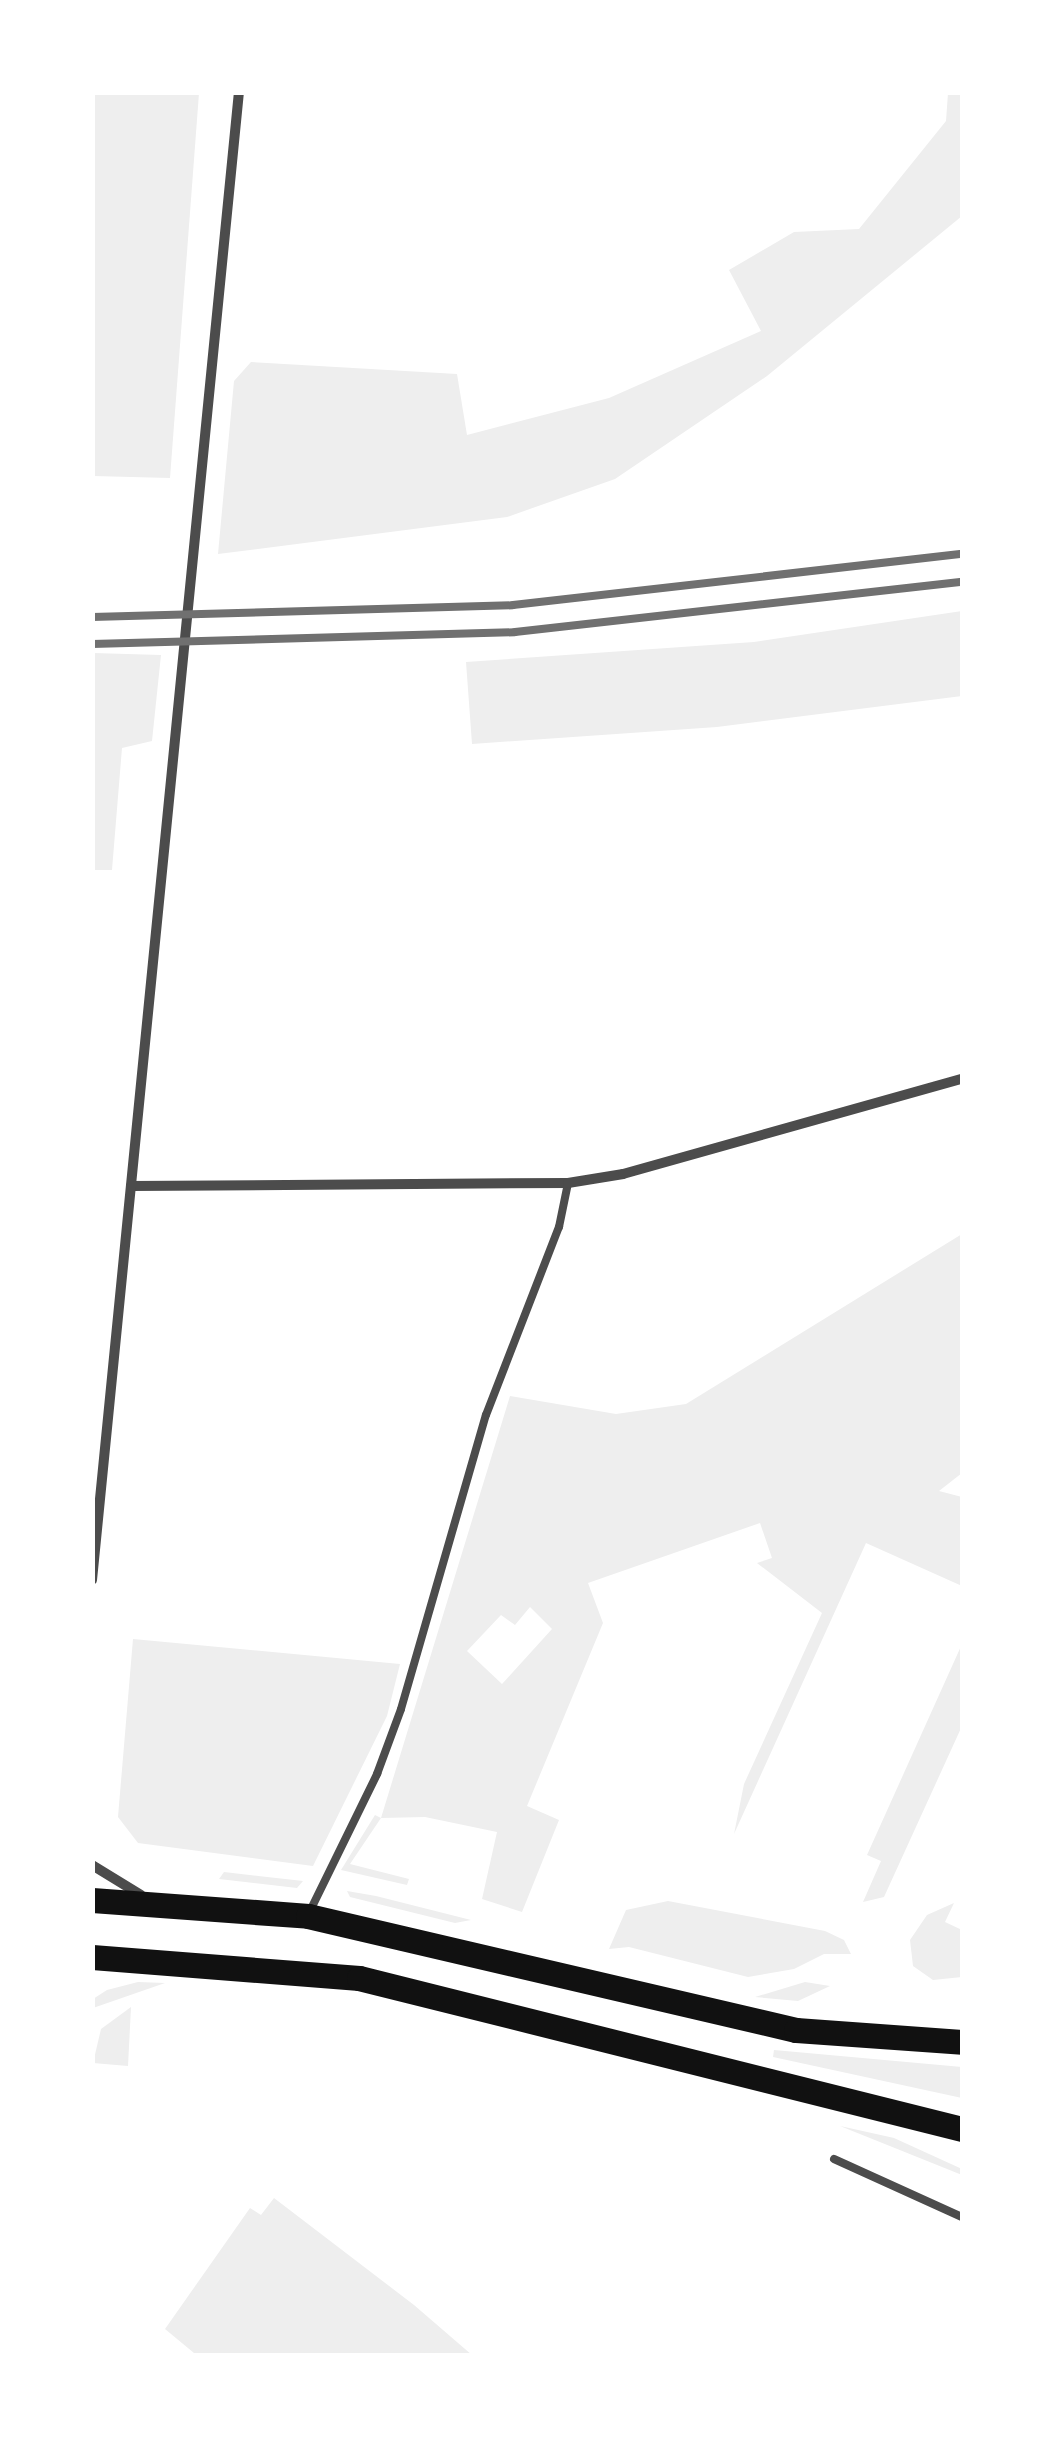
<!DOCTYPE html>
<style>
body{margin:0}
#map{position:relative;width:1055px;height:2448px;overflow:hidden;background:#fff;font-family:Inter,sans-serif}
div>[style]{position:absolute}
.green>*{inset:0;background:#eee}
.service>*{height:8px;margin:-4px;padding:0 4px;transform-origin:4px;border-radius:4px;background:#4c4c4c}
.minor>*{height:10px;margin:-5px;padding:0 5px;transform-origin:5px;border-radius:5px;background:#4c4c4c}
.primary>*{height:25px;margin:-12.5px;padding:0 12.5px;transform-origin:12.5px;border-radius:12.5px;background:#111}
.rail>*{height:8px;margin:-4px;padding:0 4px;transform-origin:4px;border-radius:4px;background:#707070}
span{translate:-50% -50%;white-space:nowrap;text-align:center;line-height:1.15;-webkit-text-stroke:10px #fff;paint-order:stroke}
.frame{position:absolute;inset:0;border:95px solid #fff;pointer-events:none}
</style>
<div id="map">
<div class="green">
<i style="clip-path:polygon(93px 92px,199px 93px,170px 478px,93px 476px)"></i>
<i style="clip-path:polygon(948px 93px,962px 93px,962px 216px,767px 376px,615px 479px,507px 517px,218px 554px,234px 381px,251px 362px,457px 374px,467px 435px,609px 398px,761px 331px,729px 270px,794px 232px,859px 229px,946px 121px)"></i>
<i style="clip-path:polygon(962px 611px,962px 696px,717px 727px,472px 744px,466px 662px,754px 642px)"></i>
<i style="clip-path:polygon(93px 653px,161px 655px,152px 741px,122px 748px,112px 870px,93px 870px)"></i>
<i style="clip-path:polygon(evenodd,962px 1234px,962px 1473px,939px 1491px,962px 1497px,962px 1586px,866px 1543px,734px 1834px,744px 1784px,822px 1613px,757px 1563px,772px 1558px,760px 1523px,588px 1583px,603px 1623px,527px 1806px,559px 1820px,522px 1912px,482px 1899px,497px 1832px,425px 1817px,381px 1818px,350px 1864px,409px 1879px,407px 1885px,341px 1870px,375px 1815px,381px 1818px,510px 1396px,616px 1414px,686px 1404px,962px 1234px,530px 1607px,552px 1629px,502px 1684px,467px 1651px,501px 1615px,515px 1625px,530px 1607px)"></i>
<i style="clip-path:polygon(133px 1639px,400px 1664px,387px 1716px,313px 1866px,138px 1843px,118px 1817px)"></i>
<i style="clip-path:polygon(962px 1644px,962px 1726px,884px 1897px,863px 1902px,881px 1861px,867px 1855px)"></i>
<i style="clip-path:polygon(224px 1872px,303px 1881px,297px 1888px,219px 1879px)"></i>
<i style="clip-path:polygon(347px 1891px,376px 1896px,471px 1920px,455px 1923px,350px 1897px)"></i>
<i style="clip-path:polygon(668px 1901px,825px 1931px,844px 1940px,851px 1954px,824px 1954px,794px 1969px,748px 1977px,629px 1947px,609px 1949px,626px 1910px)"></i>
<i style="clip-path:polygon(954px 1903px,945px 1922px,962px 1930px,962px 1977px,933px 1980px,913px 1966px,910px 1940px,927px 1915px)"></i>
<i style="clip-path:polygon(138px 1982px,165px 1983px,93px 2008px,93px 1999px,107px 1990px)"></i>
<i style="clip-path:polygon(805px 1982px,830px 1986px,798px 2001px,755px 1997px)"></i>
<i style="clip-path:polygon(131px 2007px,128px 2066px,93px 2063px,101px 2029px)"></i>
<i style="clip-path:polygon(774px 2050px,962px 2067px,962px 2098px,773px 2057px)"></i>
<i style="clip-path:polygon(840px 2126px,894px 2138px,962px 2169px,962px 2175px)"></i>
<i style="clip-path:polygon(274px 2198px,414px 2305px,472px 2355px,194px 2353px,165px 2329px,250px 2208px,261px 2215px)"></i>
</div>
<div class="service">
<i style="left:310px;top:1911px;width:153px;rotate:-63.9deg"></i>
<i style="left:377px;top:1774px;width:69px;rotate:-69.7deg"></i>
<i style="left:401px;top:1709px;width:306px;rotate:-73.9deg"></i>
<i style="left:486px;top:1415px;width:202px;rotate:-68.8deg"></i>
<i style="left:559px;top:1227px;width:45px;rotate:-78.4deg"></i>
<i style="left:834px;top:2159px;width:141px;rotate:24.4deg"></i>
</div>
<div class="minor">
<i style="left:131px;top:1186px;width:437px;rotate:-0.4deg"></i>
<i style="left:568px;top:1183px;width:56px;rotate:-9.3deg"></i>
<i style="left:623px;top:1174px;width:352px;rotate:-15.7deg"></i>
<i style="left:92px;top:1580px;width:1495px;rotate:-84.36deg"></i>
<i style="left:92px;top:1865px;width:57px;rotate:31.5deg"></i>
</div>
<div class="primary">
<i style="left:92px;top:1900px;width:217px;rotate:4.2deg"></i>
<i style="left:308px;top:1916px;width:501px;rotate:13.15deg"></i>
<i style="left:796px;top:2030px;width:166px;rotate:4.1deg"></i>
<i style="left:92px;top:1957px;width:268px;rotate:4.5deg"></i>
<i style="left:359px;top:1978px;width:622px;rotate:14.06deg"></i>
</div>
<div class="rail">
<i style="left:92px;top:617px;width:421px;rotate:-1.6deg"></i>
<i style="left:513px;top:605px;width:452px;rotate:-6.5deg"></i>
<i style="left:92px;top:644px;width:423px;rotate:-1.6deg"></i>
<i style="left:515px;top:632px;width:450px;rotate:-6.4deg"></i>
</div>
<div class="frame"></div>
</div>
